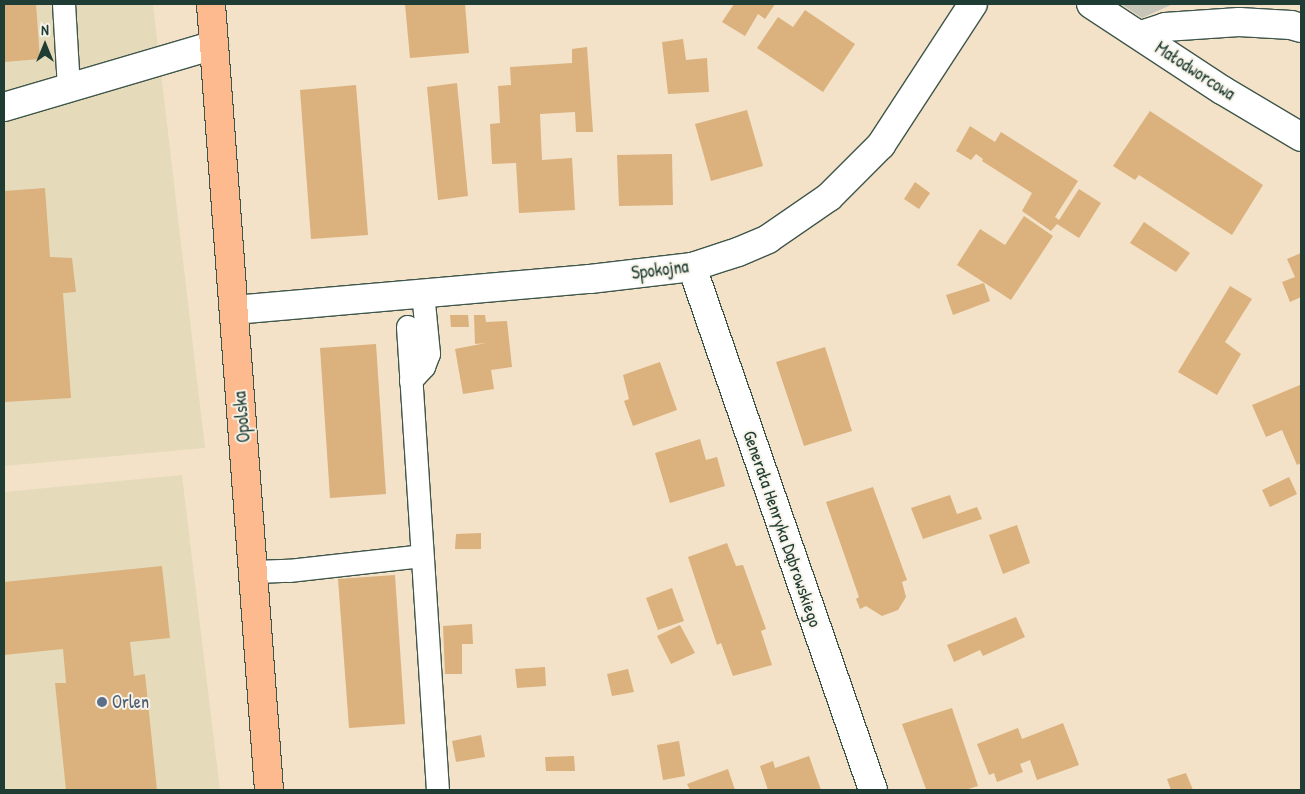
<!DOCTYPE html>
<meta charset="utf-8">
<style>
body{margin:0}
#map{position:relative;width:1305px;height:794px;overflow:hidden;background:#f3e2c8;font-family:"Patrick Hand",sans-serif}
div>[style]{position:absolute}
.built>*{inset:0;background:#e5dbba}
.industrial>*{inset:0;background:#c7c5b8}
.building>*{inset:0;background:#dbb17e}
.roads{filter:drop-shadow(1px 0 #3f564a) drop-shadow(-1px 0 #3f564a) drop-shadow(0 1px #3f564a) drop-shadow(0 -1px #3f564a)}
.lane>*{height:22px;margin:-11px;padding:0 11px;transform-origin:11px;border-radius:11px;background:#fff}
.street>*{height:28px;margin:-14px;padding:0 14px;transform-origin:14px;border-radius:14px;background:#fff}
.primary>*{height:28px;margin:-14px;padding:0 14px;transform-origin:14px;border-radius:14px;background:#fcba8e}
.dots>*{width:14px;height:14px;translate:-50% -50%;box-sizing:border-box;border:2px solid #f7f3e8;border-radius:50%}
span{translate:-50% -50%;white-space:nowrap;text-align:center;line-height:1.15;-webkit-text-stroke:4px #f7f3e8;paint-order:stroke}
.street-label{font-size:18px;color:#1f3d34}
.service-label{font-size:18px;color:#4e5e75}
.left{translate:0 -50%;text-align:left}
.frame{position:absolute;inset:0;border:5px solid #1f3d34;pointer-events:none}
.north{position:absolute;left:20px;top:20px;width:50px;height:50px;-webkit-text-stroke:4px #f7f3e8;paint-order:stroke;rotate:0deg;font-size:14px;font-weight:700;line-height:20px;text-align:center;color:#1f3d34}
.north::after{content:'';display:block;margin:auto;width:18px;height:22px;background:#1f3d34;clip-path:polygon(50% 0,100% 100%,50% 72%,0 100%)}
</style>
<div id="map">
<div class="built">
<i style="clip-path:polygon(4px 4px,153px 4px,205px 448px,4px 466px)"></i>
<i style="clip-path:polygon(182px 475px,220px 790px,4px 790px,4px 492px)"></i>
</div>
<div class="industrial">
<i style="clip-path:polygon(1121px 4px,1173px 4px,1142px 18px)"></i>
</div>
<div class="building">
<i style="clip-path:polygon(4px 4px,36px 4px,40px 59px,4px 62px)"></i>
<i style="clip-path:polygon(405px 4px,465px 4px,469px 53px,410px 58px)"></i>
<i style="clip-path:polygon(734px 4px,775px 4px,765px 19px,758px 14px,745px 36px,722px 22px)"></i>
<i style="clip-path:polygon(805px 10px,855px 44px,823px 92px,757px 48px,778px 17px,793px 27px)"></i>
<i style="clip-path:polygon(683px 39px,686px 60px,707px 58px,709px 92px,668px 94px,662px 42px)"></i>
<i style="clip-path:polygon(587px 47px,593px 132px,576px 132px,575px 112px,540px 114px,542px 160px,572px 158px,575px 210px,519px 213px,516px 163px,492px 164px,490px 124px,500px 123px,498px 86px,511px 85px,510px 67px,572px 63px,572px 49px)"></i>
<i style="clip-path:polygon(457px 83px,468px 196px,438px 200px,427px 87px)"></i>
<i style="clip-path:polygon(356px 85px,368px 235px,311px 239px,300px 90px)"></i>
<i style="clip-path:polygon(747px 110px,763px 166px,711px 181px,695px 124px)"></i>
<i style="clip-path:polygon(1150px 111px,1263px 185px,1232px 235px,1139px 175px,1135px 180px,1113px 166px)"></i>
<i style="clip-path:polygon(970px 126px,995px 142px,1001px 132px,1078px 181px,1055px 217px,1059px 220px,1079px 189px,1101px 203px,1079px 238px,1057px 224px,1051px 231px,1022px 211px,1032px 193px,982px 161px,983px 159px,976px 154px,971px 160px,956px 151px)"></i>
<i style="clip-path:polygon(672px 154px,673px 205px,619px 206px,617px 155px)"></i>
<i style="clip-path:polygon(915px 182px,930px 193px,919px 209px,904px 199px)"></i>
<i style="clip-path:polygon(45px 188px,50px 257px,72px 258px,76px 292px,63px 293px,71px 398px,4px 402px,4px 191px)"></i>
<i style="clip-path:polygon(1024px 216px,1053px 236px,1011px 300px,957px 265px,980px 229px,1005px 245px)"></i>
<i style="clip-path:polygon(1144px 222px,1190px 253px,1176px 272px,1130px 243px)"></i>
<i style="clip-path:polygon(1301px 253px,1301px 297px,1290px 302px,1282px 282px,1295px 277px,1287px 259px)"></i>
<i style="clip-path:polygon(984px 283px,990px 301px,953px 315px,946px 295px)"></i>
<i style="clip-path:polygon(1230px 286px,1252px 299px,1225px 342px,1241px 354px,1217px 395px,1178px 372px)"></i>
<i style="clip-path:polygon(450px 315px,468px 315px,469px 327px,451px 327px)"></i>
<i style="clip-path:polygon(474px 315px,485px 315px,486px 322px,507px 321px,512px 367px,491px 370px,494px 389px,463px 394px,455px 349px,486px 343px,475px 344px)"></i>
<i style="clip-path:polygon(376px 344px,386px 494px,330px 498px,320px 348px)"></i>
<i style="clip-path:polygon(825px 347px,852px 431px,804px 446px,776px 362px)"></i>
<i style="clip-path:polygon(660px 362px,677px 410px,633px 426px,624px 401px,629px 399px,623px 375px)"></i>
<i style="clip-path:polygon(1300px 385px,1301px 463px,1297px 465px,1282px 430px,1266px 437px,1252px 405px)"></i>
<i style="clip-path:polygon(700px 439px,706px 460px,717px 457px,725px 486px,670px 503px,655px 453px)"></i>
<i style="clip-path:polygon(1289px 477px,1297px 494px,1270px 507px,1262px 490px)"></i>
<i style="clip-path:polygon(873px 487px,907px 580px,902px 582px,906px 597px,898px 610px,882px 616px,866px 606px,860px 609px,856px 599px,859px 597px,826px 502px)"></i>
<i style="clip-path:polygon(950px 495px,957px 514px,977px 507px,982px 519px,923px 539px,911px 508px)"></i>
<i style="clip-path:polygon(1017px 525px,1030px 563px,1003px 574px,989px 535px)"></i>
<i style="clip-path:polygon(481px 533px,481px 549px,455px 549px,456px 534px)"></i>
<i style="clip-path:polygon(727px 543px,736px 566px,743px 565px,766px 629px,761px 631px,772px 665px,733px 676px,721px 643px,717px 645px,688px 557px)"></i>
<i style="clip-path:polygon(162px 566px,170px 638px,130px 642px,134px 676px,145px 674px,157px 790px,66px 790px,55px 683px,66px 683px,63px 649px,4px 655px,4px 582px)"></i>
<i style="clip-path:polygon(395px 575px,405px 724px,349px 728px,338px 579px)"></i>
<i style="clip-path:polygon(672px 588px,684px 621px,658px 630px,646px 598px)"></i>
<i style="clip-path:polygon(1016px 617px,1025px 637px,983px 656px,980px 650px,954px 662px,947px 645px)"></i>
<i style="clip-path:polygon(472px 624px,473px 644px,462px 644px,462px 674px,445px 674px,443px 626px)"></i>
<i style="clip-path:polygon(680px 625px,695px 653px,671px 664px,657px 636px)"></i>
<i style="clip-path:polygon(545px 667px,546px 686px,517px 688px,515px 669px)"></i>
<i style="clip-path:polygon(628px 669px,634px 692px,612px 696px,607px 674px)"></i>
<i style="clip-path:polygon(952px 708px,978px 786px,965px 790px,926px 789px,902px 724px)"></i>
<i style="clip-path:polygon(1063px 723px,1079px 765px,1037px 780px,1030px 760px,1020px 764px,1023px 772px,997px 782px,994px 773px,989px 775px,977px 744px,1018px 728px,1022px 739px)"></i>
<i style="clip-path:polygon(481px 735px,485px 757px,456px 762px,452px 741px)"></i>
<i style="clip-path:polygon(679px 741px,685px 776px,663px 780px,657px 745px)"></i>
<i style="clip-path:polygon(574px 756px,575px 771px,546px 771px,545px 757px)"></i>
<i style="clip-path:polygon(809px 756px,821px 790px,768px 790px,760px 766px,773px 761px,775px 768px)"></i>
<i style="clip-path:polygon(728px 769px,735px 790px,690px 790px,687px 784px)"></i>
<i style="clip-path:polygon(1186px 773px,1193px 790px,1171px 790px,1167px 779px)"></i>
</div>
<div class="roads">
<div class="lane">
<i style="left:64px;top:4px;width:85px;rotate:86.6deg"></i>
<i style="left:408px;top:327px;width:464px;rotate:86.3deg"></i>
<i style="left:411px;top:381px;width:19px;rotate:-47deg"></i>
<i style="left:424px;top:367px;width:14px;rotate:-69deg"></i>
<i style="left:429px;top:354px;width:61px;rotate:-95.6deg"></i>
<i style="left:254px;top:572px;width:35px;rotate:-2deg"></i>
<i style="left:289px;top:571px;width:134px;rotate:-6.4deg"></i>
</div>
<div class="street">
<i style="left:1091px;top:4px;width:157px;rotate:33.3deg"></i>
<i style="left:1222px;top:90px;width:92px;rotate:30.7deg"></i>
<i style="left:1141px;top:35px;width:25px;rotate:-18deg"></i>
<i style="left:1165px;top:27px;width:74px;rotate:-3.9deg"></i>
<i style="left:1239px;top:22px;width:52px;rotate:3.3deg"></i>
<i style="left:1291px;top:25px;width:10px;rotate:17deg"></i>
<i style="left:4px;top:107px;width:219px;rotate:-16.4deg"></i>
<i style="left:692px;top:267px;width:553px;rotate:70.91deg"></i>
<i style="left:234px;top:310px;width:357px;rotate:-5deg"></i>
<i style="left:590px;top:279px;width:103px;rotate:-6.7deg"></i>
<i style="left:692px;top:267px;width:48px;rotate:-18.1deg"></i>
<i style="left:738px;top:252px;width:33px;rotate:-23deg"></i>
<i style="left:768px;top:239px;width:74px;rotate:-34.5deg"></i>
<i style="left:829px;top:197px;width:74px;rotate:-45deg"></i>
<i style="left:881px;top:145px;width:168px;rotate:-56.9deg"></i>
</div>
<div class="primary">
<i style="left:211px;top:4px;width:788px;rotate:85.78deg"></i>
</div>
</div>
<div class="dots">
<i style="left:102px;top:702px;background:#5c6f8a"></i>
</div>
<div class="street-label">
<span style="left:1195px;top:71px;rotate:33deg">Małodworcowa</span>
<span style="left:660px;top:270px;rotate:-7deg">Spokojna</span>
<span style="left:242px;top:417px;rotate:-95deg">Opolska</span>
<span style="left:782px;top:529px;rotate:71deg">Generała Henryka Dąbrowskiego</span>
</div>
<div class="service-label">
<span class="left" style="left:112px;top:702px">Orlen</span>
</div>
<div class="frame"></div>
<div class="north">N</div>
</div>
